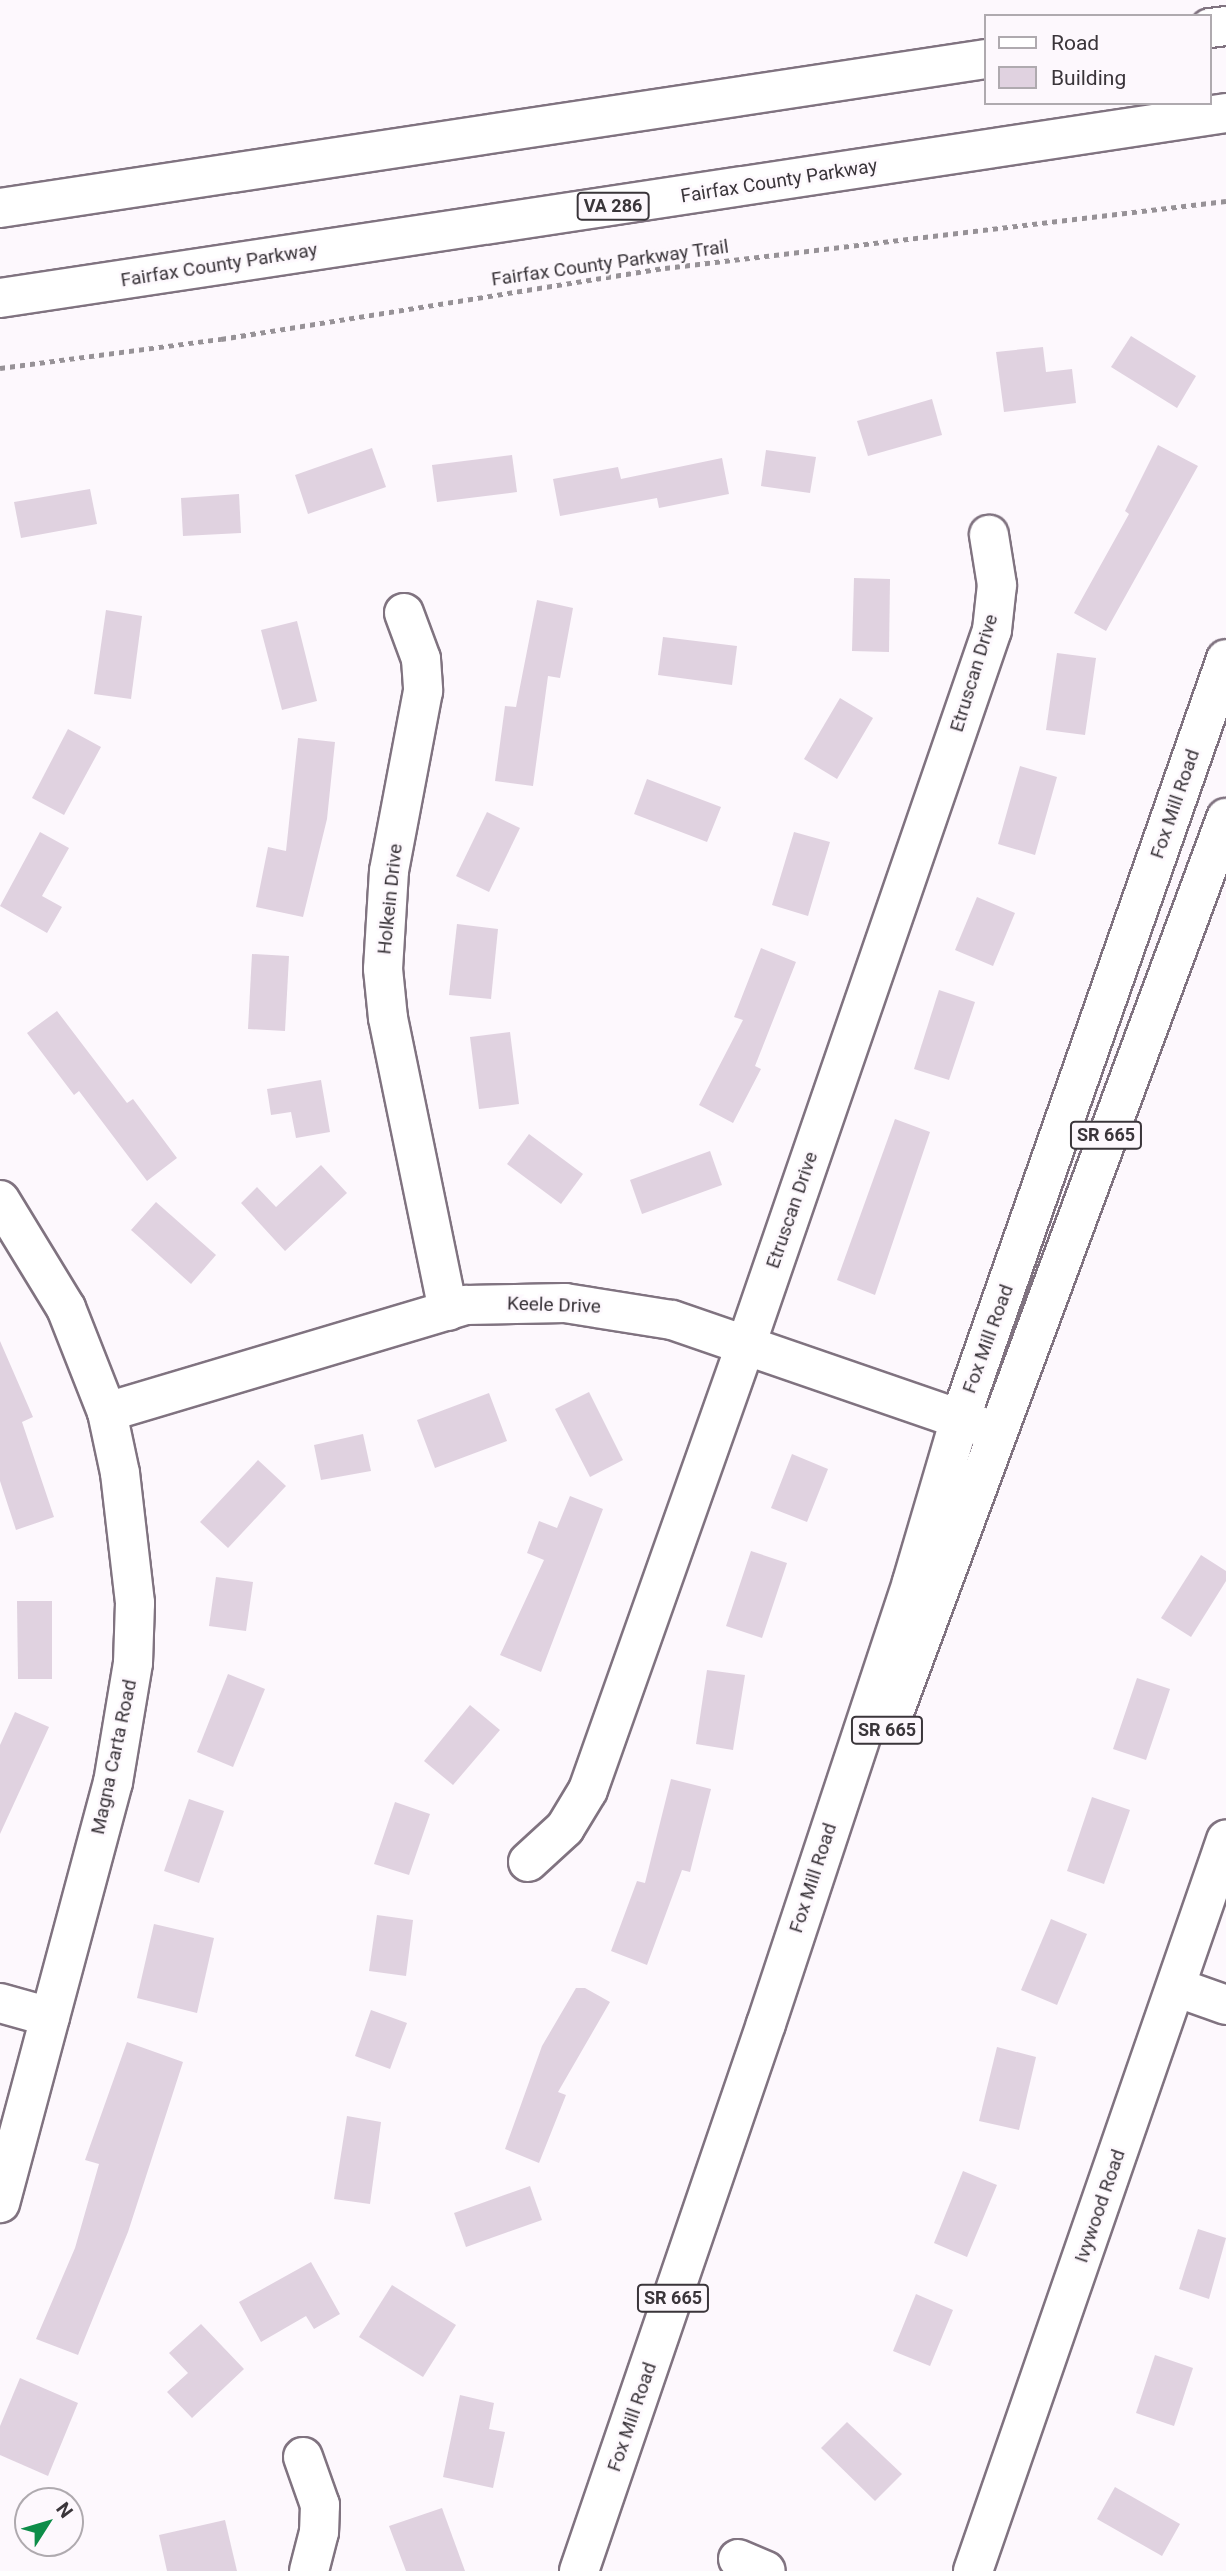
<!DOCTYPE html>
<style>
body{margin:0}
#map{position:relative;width:1226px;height:2571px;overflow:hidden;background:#fdf8fd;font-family:Roboto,sans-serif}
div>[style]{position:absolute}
.building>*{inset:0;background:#e0d2e0}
.path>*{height:4.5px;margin-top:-2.25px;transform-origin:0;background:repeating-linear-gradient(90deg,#979297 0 5px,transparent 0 10px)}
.roads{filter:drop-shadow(2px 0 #807380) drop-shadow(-2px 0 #807380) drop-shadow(0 2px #807380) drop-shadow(0 -2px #807380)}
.minor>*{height:38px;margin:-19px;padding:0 19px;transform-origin:19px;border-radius:19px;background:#fff}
.major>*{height:38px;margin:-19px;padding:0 19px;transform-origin:19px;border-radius:19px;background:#fff}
.highway>*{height:38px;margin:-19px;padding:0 19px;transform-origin:19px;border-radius:19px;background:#fff}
span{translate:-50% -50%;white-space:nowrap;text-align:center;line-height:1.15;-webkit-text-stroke:5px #fdf8fd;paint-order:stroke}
.shield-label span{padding:2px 5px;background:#fdf8fd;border:2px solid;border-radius:5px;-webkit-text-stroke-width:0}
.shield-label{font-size:18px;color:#3a353a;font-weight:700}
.street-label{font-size:19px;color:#3a353a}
.legend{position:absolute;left:984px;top:14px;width:228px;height:91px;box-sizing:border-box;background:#fdf8fd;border:2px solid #afaaaf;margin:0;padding:9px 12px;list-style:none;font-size:21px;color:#3a353a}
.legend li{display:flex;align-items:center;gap:14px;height:35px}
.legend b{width:35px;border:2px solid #afaaaf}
.north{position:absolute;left:14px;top:2487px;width:70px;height:70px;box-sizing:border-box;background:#fdf8fd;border:2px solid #afaaaf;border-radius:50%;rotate:53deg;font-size:19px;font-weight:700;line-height:28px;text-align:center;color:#3a353a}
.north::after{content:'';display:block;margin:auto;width:24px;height:32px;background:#0d8d49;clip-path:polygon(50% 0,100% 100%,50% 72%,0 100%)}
</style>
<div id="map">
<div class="building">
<i style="clip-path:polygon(1131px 336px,1196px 376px,1177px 408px,1111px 367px)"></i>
<i style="clip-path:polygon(1043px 347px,1046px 372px,1072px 369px,1076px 403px,1004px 412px,996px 352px)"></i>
<i style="clip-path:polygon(932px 399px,942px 435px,868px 456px,857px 421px)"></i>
<i style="clip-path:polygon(1158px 445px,1198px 466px,1106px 631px,1074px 613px,1129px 514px,1125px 511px)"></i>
<i style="clip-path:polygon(372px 448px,386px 487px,308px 514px,295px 475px)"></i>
<i style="clip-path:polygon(766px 450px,816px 457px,810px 493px,761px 486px)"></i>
<i style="clip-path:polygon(512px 455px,517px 492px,437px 502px,432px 465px)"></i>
<i style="clip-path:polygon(722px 458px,729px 494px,659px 508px,657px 498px,560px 516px,553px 479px,618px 467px,621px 479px)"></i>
<i style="clip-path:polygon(90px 489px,97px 524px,21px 538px,14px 502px)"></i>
<i style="clip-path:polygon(239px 494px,241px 533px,183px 536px,181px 498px)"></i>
<i style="clip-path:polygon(854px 578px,890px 579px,889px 652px,852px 651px)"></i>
<i style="clip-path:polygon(537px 600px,573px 608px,560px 678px,548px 676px,533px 786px,495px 781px,505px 706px,516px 707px)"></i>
<i style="clip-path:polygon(106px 610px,142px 616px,131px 699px,94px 694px)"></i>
<i style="clip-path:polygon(297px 621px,317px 701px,282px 710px,261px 630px)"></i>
<i style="clip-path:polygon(663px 637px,737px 646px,732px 685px,658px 675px)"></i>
<i style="clip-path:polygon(1057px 653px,1096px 658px,1085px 735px,1046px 730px)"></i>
<i style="clip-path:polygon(840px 698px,873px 718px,837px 779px,804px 759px)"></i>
<i style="clip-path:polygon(68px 729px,101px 747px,64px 815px,32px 798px)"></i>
<i style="clip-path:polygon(298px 738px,335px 742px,327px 819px,303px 917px,256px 907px,268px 847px,286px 851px)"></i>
<i style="clip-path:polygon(1020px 766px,1057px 777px,1035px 855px,998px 844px)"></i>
<i style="clip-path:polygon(647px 779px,721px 807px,707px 842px,634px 814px)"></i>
<i style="clip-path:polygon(487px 812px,520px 828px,489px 892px,456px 876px)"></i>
<i style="clip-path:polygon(40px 832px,69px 848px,42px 896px,62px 907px,47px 933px,0 906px)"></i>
<i style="clip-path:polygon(794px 832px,830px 842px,808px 916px,772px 905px)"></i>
<i style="clip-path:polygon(977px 897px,1015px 913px,993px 966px,955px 950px)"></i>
<i style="clip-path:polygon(457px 924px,498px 929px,491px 999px,449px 995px)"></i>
<i style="clip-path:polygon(761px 948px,796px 962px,755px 1066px,761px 1069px,733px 1123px,699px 1105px,743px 1020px,734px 1017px)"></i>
<i style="clip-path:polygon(252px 954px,289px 956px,285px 1031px,248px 1029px)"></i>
<i style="clip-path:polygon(939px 990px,975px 1002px,949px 1080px,914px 1069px)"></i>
<i style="clip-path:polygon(57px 1011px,127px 1103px,133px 1099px,177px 1158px,147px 1181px,79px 1091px,74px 1095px,27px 1033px)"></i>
<i style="clip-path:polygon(510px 1032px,519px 1104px,479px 1109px,470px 1037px)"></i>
<i style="clip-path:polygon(321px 1080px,330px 1132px,296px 1138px,291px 1112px,271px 1115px,267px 1089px)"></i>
<i style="clip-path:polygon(895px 1119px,930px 1132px,875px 1295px,837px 1280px)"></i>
<i style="clip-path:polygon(529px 1134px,583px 1174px,561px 1204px,507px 1164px)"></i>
<i style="clip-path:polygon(710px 1151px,722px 1185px,642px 1214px,630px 1180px)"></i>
<i style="clip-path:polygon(321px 1165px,347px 1193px,285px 1251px,241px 1203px,257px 1187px,276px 1207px)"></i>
<i style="clip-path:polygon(156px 1202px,216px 1255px,191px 1284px,131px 1230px)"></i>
<i style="clip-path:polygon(0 1341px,33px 1417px,22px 1422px,54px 1517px,16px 1530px,0 1481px)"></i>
<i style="clip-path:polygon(589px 1392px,623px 1460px,590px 1477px,555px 1409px)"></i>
<i style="clip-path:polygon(489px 1393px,507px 1441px,435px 1468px,417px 1420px)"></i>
<i style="clip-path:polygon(363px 1434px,371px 1471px,321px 1480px,314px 1445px)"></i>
<i style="clip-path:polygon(792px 1454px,828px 1469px,807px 1522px,771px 1508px)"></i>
<i style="clip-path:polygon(258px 1460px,286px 1486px,228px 1548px,200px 1522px)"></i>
<i style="clip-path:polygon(570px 1496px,603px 1509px,541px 1672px,500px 1655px,544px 1560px,527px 1553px,539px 1521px,557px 1528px)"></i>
<i style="clip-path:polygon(751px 1551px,787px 1563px,762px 1638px,726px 1626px)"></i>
<i style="clip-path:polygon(1201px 1555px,1226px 1571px,1226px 1581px,1191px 1637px,1161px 1618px)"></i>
<i style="clip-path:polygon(216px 1577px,253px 1582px,246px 1631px,209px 1626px)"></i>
<i style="clip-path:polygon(17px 1601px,52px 1601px,52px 1679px,18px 1679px)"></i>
<i style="clip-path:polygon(707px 1670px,745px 1675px,733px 1750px,696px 1744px)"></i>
<i style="clip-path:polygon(228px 1674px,265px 1689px,233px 1767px,197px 1752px)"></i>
<i style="clip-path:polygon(1137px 1678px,1170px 1689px,1146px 1760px,1113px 1749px)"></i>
<i style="clip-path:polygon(470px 1705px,500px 1730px,453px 1785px,424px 1761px)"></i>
<i style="clip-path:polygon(15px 1712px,49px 1727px,0 1834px,0 1745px)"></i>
<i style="clip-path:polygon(671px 1779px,711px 1789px,690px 1872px,682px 1870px,647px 1965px,611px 1951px,637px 1881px,645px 1883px)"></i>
<i style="clip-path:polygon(1092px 1797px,1130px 1810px,1104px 1884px,1067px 1871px)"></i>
<i style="clip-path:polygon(189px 1799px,224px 1811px,199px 1883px,164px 1871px)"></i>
<i style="clip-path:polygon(395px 1802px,430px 1814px,409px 1875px,374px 1864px)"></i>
<i style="clip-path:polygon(377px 1915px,413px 1920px,406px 1976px,369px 1971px)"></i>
<i style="clip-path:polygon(1051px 1919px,1087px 1934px,1057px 2005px,1021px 1990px)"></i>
<i style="clip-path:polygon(154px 1924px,214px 1938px,197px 2013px,137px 1998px)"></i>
<i style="clip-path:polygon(576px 1988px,585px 1988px,610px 2002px,558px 2092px,566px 2095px,539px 2163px,505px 2149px,542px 2046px)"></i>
<i style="clip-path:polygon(371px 2010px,407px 2023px,390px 2069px,355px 2056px)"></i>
<i style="clip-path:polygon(127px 2042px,183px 2062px,128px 2232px,78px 2355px,36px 2339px,75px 2248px,99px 2164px,85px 2160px)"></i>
<i style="clip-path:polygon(997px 2047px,1036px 2057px,1019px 2130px,979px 2121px)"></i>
<i style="clip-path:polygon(347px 2116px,381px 2122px,370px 2204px,334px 2199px)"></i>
<i style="clip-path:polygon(963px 2171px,997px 2185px,967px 2257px,934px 2243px)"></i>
<i style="clip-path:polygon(530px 2186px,542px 2220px,466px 2247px,454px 2213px)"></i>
<i style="clip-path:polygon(1198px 2229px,1226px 2238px,1209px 2299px,1179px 2289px)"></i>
<i style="clip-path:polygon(311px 2262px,340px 2314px,314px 2329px,306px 2316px,261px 2342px,239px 2302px)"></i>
<i style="clip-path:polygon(392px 2285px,456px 2325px,423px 2377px,359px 2337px)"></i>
<i style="clip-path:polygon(916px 2294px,953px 2310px,930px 2366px,893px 2351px)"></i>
<i style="clip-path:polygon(201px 2324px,244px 2369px,192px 2418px,167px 2392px,188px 2373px,169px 2353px)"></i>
<i style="clip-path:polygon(1155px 2355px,1193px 2368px,1174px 2426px,1136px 2413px)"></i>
<i style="clip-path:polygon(20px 2378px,78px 2403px,48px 2476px,0 2455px,0 2426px)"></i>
<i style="clip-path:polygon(460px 2395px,494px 2403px,489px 2429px,505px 2432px,493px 2488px,443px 2477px)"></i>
<i style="clip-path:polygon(847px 2422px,902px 2474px,875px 2501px,821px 2448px)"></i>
<i style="clip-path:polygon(1115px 2487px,1180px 2524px,1162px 2556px,1097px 2519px)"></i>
<i style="clip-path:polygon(442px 2508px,465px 2571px,406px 2571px,389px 2526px)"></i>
<i style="clip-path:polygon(225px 2520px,237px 2571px,167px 2571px,159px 2535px)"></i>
</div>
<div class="path">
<i style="left:0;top:368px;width:223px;rotate:-7.5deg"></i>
<i style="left:221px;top:339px;width:450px;rotate:-9.1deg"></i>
<i style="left:665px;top:268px;width:565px;rotate:-6.81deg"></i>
</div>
<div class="roads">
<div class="minor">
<i style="left:404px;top:613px;width:49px;rotate:69.7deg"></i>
<i style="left:421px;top:659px;width:32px;rotate:86deg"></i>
<i style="left:423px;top:691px;width:183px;rotate:100.7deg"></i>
<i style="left:389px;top:871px;width:98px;rotate:93.5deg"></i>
<i style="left:383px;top:969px;width:49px;rotate:84.2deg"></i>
<i style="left:388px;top:1018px;width:299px;rotate:78.4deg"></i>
<i style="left:0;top:1200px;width:127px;rotate:58.6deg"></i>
<i style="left:66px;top:1308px;width:112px;rotate:68.5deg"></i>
<i style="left:107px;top:1412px;width:62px;rotate:78deg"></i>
<i style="left:120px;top:1473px;width:131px;rotate:83.4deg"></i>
<i style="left:135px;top:1603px;width:60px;rotate:91.9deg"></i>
<i style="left:133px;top:1663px;width:121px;rotate:99.5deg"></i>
<i style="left:113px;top:1782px;width:436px;rotate:105deg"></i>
<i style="left:107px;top:1412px;width:375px;rotate:-16.6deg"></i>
<i style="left:466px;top:1305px;width:99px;rotate:-1.2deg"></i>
<i style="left:565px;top:1303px;width:108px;rotate:9deg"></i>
<i style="left:672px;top:1320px;width:344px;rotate:19deg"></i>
<i style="left:528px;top:1862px;width:50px;rotate:-42.6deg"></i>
<i style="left:565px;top:1828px;width:44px;rotate:-58.8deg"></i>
<i style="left:588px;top:1790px;width:472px;rotate:-70.5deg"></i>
<i style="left:746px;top:1345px;width:756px;rotate:-71.01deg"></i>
<i style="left:992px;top:630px;width:45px;rotate:-83.7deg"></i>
<i style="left:997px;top:585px;width:51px;rotate:-99.1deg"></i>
<i style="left:1176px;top:1987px;width:53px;rotate:19.8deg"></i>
<i style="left:0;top:2003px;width:52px;rotate:15.6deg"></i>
<i style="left:303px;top:2457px;width:51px;rotate:70.5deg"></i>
<i style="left:320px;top:2505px;width:27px;rotate:92deg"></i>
<i style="left:319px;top:2532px;width:40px;rotate:104.4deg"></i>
<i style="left:738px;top:2559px;width:30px;rotate:23deg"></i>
<i style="left:973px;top:2571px;width:774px;rotate:-70.91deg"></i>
</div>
<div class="major">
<i style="left:893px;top:1715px;width:957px;rotate:-69.63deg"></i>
<i style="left:579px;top:2571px;width:578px;rotate:-71.13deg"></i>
<i style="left:766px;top:2024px;width:465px;rotate:-71.7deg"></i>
<i style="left:912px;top:1582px;width:170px;rotate:-73.6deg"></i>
<i style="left:960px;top:1419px;width:805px;rotate:-70.71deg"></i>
</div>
<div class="highway">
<i style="left:1210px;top:28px;width:16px;rotate:-7deg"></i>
<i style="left:0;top:208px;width:997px;rotate:-8.59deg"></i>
<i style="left:0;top:298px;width:1240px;rotate:-8.58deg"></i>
</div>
</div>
<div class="shield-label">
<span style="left:613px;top:206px">VA 286</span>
<span style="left:1106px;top:1135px">SR 665</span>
<span style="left:887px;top:1730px">SR 665</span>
<span style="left:673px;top:2298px">SR 665</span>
</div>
<div class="street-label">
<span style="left:779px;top:181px;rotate:-9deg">Fairfax County Parkway</span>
<span style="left:610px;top:263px;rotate:-8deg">Fairfax County Parkway Trail</span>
<span style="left:219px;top:265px;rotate:-9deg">Fairfax County Parkway</span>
<span style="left:974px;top:673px;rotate:-73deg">Etruscan Drive</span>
<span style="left:1175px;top:804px;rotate:-71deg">Fox Mill Road</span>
<span style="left:390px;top:899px;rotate:-84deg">Holkein Drive</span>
<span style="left:792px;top:1210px;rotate:-71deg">Etruscan Drive</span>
<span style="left:554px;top:1305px;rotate:2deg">Keele Drive</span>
<span style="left:988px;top:1339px;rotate:-70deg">Fox Mill Road</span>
<span style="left:114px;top:1757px;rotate:-78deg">Magna Carta Road</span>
<span style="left:813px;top:1878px;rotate:-72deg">Fox Mill Road</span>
<span style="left:1100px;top:2206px;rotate:-71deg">Ivywood Road</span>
<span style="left:632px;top:2417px;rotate:-71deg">Fox Mill Road</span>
</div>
<ul class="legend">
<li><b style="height:9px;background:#fff"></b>Road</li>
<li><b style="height:19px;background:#e0d2e0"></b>Building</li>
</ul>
<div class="north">N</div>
</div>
